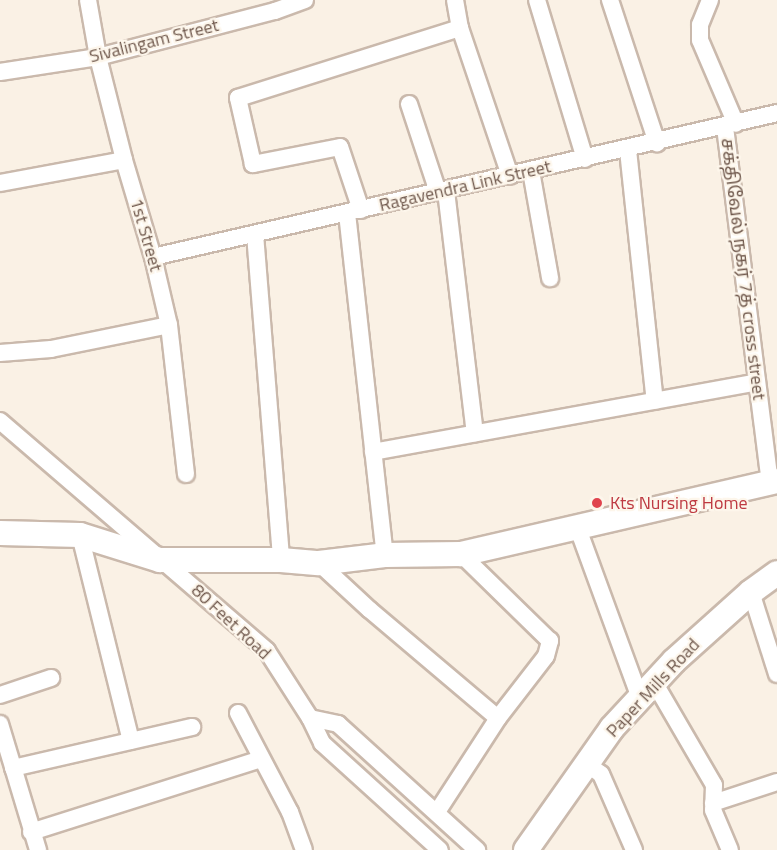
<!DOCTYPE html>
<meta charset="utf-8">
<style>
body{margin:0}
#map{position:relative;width:777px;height:850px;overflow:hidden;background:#faf1e5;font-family:"Titillium Web","Noto Sans Tamil",sans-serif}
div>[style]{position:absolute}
.roads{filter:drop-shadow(2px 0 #cab9ac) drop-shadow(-2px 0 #cab9ac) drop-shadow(0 2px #cab9ac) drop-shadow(0 -2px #cab9ac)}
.street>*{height:16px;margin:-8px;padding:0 8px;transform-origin:8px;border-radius:8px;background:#fff}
.secondary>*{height:24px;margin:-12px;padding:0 12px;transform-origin:12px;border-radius:12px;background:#fff}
.dots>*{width:16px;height:16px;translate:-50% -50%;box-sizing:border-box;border:3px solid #fdf6eb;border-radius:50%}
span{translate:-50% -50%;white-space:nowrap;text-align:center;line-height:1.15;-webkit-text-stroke:4.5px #fdf6eb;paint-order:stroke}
.street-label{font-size:18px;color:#70594d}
.health-label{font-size:18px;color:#be3a42}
.left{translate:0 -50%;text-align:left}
</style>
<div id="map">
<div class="roads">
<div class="street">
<i style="left:88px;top:0;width:58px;rotate:80deg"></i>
<i style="left:98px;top:57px;width:106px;rotate:75.8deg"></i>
<i style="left:124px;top:160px;width:101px;rotate:73.4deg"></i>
<i style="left:153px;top:257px;width:70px;rotate:76.8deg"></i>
<i style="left:169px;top:325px;width:150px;rotate:83.5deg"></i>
<i style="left:455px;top:0;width:28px;rotate:80deg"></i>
<i style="left:460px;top:28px;width:156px;rotate:71.3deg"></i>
<i style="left:537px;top:0;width:166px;rotate:73.2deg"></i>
<i style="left:610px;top:0;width:151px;rotate:71.8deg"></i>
<i style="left:710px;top:0;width:27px;rotate:112deg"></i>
<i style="left:700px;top:25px;width:15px;rotate:90deg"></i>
<i style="left:700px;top:40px;width:91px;rotate:66.8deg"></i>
<i style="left:0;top:72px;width:99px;rotate:-8.7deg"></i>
<i style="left:98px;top:57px;width:183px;rotate:-14.6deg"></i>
<i style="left:275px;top:11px;width:32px;rotate:-20deg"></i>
<i style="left:409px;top:104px;width:93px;rotate:71.8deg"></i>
<i style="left:725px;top:127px;width:359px;rotate:82.8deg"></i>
<i style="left:628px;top:150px;width:252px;rotate:83.9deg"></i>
<i style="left:531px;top:171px;width:109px;rotate:79.9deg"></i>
<i style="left:0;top:183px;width:126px;rotate:-10.5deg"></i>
<i style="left:446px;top:191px;width:244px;rotate:83.2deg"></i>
<i style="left:361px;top:210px;width:66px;rotate:-108.4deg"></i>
<i style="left:340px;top:147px;width:89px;rotate:168.9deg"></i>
<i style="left:253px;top:164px;width:68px;rotate:-102.8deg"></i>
<i style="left:238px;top:98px;width:233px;rotate:-17.5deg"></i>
<i style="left:347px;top:213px;width:344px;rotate:83.7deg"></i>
<i style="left:255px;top:234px;width:327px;rotate:85.4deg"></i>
<i style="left:153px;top:257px;width:640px;rotate:-12.99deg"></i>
<i style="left:0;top:353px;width:51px;rotate:-4.5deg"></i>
<i style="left:51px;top:349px;width:120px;rotate:-11.5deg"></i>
<i style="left:0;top:421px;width:352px;rotate:40.7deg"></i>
<i style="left:267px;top:651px;width:80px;rotate:57.3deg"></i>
<i style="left:310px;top:718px;width:28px;rotate:64deg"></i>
<i style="left:322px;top:743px;width:159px;rotate:42.2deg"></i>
<i style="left:373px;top:452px;width:390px;rotate:-10.3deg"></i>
<i style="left:577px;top:526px;width:183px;rotate:69.9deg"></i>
<i style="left:80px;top:535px;width:212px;rotate:76.1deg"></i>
<i style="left:319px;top:563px;width:69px;rotate:42.7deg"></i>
<i style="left:370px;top:610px;width:167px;rotate:40.2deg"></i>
<i style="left:751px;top:592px;width:86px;rotate:72.4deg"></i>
<i style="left:654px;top:682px;width:119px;rotate:59.8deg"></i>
<i style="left:714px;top:785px;width:25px;rotate:92deg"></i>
<i style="left:713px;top:810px;width:43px;rotate:67deg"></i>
<i style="left:0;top:695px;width:54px;rotate:-18.4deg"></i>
<i style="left:238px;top:713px;width:112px;rotate:62.3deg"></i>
<i style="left:290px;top:812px;width:40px;rotate:69.8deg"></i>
<i style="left:310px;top:718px;width:29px;rotate:12deg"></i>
<i style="left:338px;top:724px;width:188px;rotate:42.2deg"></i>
<i style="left:0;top:724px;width:132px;rotate:73.2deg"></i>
<i style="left:587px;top:764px;width:17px;rotate:36deg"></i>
<i style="left:601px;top:774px;width:83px;rotate:66.5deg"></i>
<i style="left:13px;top:768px;width:184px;rotate:-12.9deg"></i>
<i style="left:713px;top:803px;width:67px;rotate:-18.2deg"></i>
<i style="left:437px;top:812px;width:112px;rotate:-57deg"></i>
<i style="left:498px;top:718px;width:78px;rotate:-52.3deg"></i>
<i style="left:546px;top:656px;width:16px;rotate:-75deg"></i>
<i style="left:550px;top:641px;width:124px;rotate:-135.7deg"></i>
<i style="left:31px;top:832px;width:241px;rotate:-17.6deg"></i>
</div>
<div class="secondary">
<i style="left:0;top:533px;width:80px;rotate:1.4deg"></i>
<i style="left:80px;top:535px;width:84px;rotate:17.4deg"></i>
<i style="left:160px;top:560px;width:121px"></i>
<i style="left:281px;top:560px;width:38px;rotate:5deg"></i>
<i style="left:319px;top:563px;width:66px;rotate:-6.9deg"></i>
<i style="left:385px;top:555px;width:76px;rotate:-0.8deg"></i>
<i style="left:461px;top:554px;width:324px;rotate:-13deg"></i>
<i style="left:526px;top:850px;width:149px;rotate:-54.8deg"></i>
<i style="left:612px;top:728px;width:91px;rotate:-47.2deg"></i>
<i style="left:674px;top:661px;width:103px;rotate:-41.9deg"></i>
<i style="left:751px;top:592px;width:32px;rotate:-36deg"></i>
</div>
</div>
<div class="dots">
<i style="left:597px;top:503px;background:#e0444e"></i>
</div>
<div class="street-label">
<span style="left:154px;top:41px;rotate:-14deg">Sivalingam Street</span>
<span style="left:465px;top:186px;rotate:-13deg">Ragavendra Link Street</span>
<span style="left:146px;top:235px;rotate:74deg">1st Street</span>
<span style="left:743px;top:269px;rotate:83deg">சக்திவேல் நகர் 7த் cross street</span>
<span style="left:231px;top:622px;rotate:43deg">80 Feet Road</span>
<span style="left:653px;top:688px;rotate:-47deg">Paper Mills Road</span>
</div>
<div class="health-label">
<span class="left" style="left:610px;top:503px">Kts Nursing Home</span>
</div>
</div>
